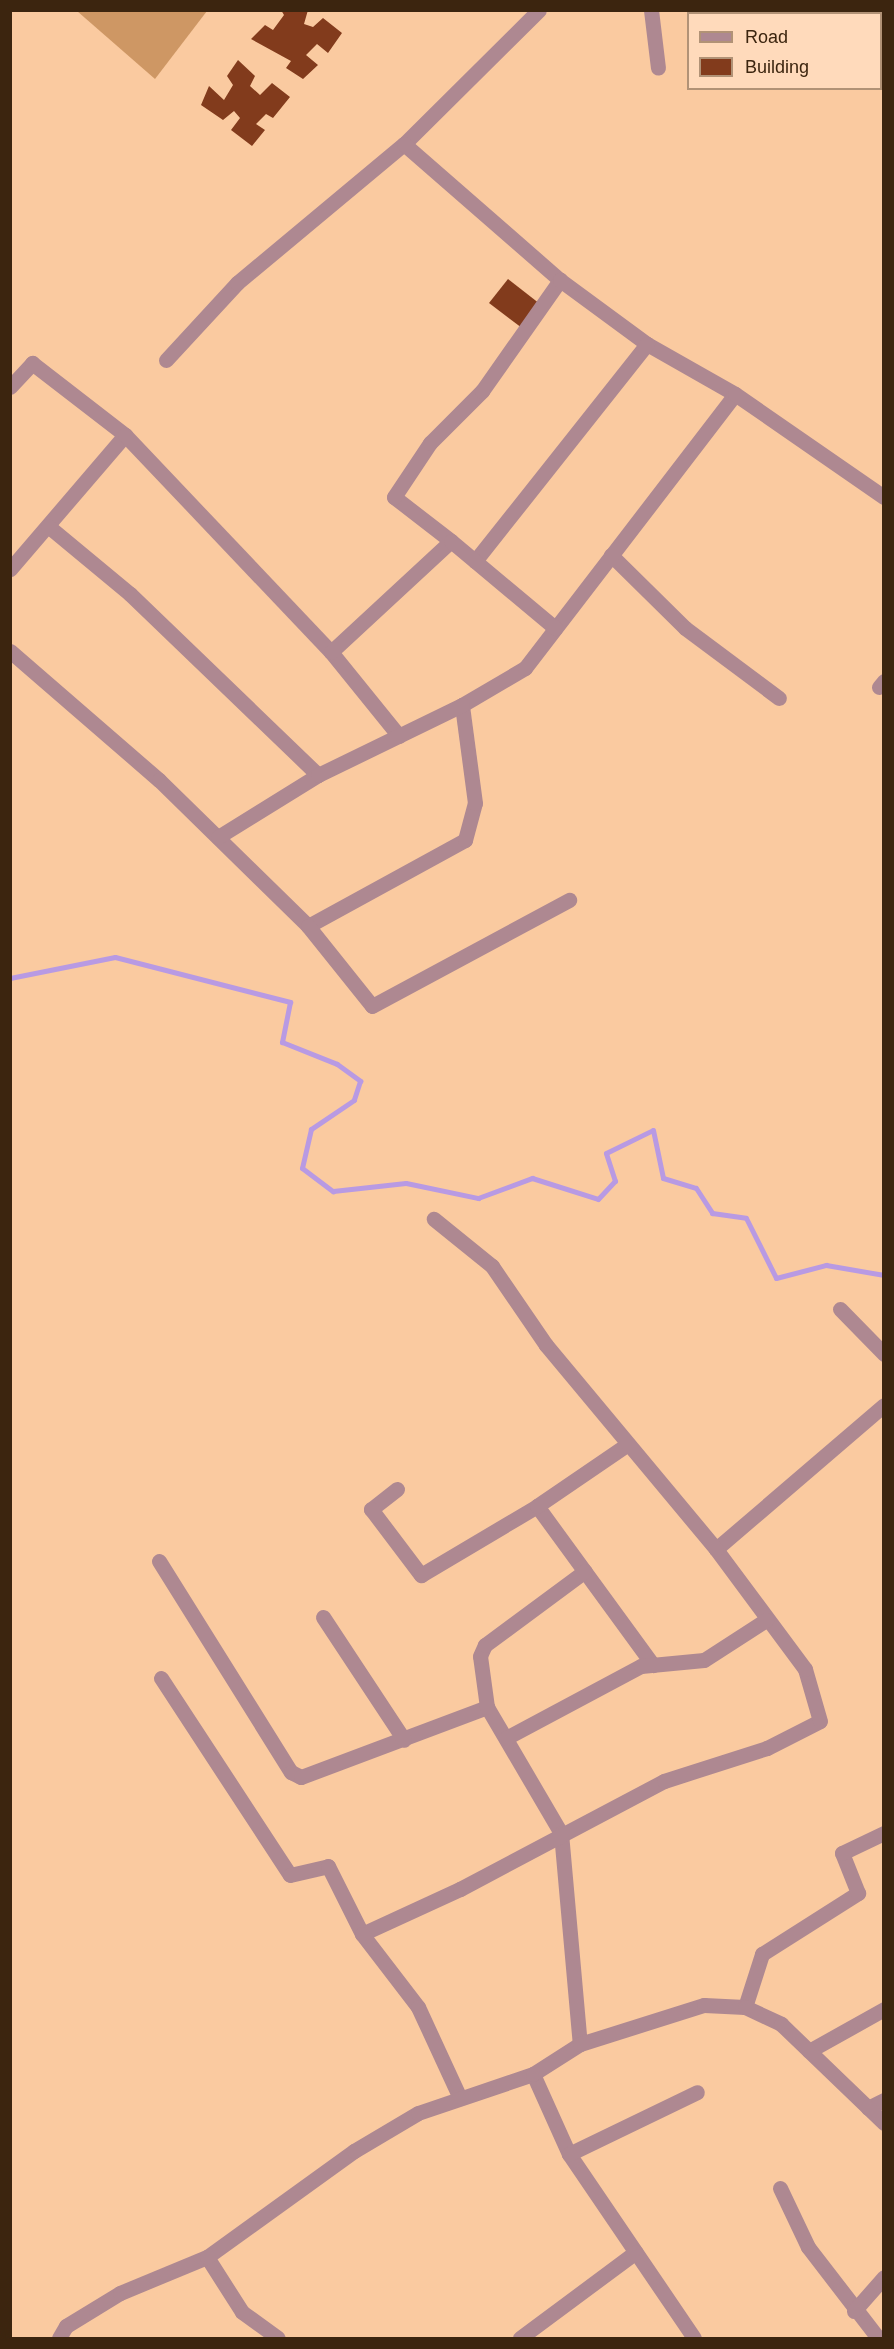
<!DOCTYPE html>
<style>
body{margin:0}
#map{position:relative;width:894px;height:2349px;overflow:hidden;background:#facaa0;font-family:Arial,sans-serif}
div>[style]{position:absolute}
.green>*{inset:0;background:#ce9764}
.stream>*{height:5px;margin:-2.5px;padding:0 2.5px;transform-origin:2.5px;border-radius:2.5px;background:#b89ae3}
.building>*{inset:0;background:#823b1c}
.minor>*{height:15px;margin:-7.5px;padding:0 7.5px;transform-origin:7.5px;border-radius:7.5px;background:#ae8891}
span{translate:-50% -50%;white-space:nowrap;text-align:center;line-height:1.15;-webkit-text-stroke:6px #ffdabb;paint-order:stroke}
.frame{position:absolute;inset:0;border:12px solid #3c250f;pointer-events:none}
.legend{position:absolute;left:687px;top:12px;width:195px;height:78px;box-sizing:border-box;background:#ffdabb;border:2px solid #b19276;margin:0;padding:8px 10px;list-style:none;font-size:18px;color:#3c250f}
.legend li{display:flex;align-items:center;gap:12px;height:30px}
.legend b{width:30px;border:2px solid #b19276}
</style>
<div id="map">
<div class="green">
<i style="clip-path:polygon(77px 11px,77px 10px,207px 11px,155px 79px)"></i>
</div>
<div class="stream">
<i style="left:10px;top:978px;width:107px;rotate:-11.3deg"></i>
<i style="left:115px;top:957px;width:181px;rotate:14.4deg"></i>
<i style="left:290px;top:1002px;width:41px;rotate:101.3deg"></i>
<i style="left:282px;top:1042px;width:59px;rotate:21.8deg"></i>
<i style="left:337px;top:1064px;width:29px;rotate:36deg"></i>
<i style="left:360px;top:1081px;width:20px;rotate:108deg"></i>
<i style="left:354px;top:1100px;width:52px;rotate:146deg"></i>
<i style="left:311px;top:1129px;width:40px;rotate:103deg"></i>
<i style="left:302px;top:1168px;width:39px;rotate:37deg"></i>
<i style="left:333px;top:1191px;width:73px;rotate:-6.3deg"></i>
<i style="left:406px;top:1183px;width:74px;rotate:11.8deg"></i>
<i style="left:478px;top:1198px;width:58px;rotate:-20.3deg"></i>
<i style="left:532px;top:1178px;width:69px;rotate:17.7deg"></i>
<i style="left:598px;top:1199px;width:25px;rotate:-47deg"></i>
<i style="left:615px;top:1181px;width:29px;rotate:-108deg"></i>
<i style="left:606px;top:1153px;width:52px;rotate:-26.1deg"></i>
<i style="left:653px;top:1130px;width:49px;rotate:78.2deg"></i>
<i style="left:663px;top:1178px;width:34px;rotate:17deg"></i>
<i style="left:696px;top:1188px;width:30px;rotate:57deg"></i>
<i style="left:712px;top:1213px;width:34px;rotate:8deg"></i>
<i style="left:746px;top:1218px;width:67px;rotate:63.4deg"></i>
<i style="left:776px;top:1278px;width:52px;rotate:-14.6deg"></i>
<i style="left:826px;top:1265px;width:59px;rotate:9.8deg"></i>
</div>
<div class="building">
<i style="clip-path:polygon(281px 10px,308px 10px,304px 24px,313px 27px,323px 18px,342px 33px,328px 53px,317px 44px,306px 55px,318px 65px,303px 79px,286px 68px,291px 61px,251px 39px,265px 25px,273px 30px,284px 15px)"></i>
<i style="clip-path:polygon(238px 60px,255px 76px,250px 86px,260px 95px,272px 83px,290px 97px,273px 118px,266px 114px,256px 124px,265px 130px,252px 146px,231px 130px,240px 118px,234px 111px,223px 120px,201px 105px,209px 86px,224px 100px,233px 85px,227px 76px)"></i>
<i style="clip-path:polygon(508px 279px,540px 304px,522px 328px,489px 303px)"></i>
</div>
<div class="minor">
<i style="left:651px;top:10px;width:58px;rotate:83.1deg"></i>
<i style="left:404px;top:144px;width:190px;rotate:-44.8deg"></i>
<i style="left:166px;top:360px;width:105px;rotate:-47.3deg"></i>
<i style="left:237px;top:283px;width:217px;rotate:-39.8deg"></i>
<i style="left:404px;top:144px;width:207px;rotate:41.1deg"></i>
<i style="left:10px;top:387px;width:33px;rotate:-47deg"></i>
<i style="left:32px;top:363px;width:118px;rotate:37.7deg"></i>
<i style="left:125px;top:435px;width:177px;rotate:130.6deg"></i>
<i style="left:125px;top:435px;width:299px;rotate:46.5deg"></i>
<i style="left:48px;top:526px;width:107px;rotate:39.7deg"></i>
<i style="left:130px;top:594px;width:261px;rotate:43.9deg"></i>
<i style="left:451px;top:541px;width:72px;rotate:-142.3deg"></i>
<i style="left:394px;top:497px;width:65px;rotate:-56.3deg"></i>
<i style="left:430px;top:443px;width:74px;rotate:-45deg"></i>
<i style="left:482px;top:391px;width:136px;rotate:-54.9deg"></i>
<i style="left:560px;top:280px;width:108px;rotate:36.3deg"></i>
<i style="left:647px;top:344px;width:101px;rotate:29.6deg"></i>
<i style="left:611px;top:555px;width:104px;rotate:44.6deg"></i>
<i style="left:685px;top:628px;width:117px;rotate:36.7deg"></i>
<i style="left:475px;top:561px;width:277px;rotate:-51.6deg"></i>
<i style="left:10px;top:651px;width:197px;rotate:40.9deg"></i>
<i style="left:159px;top:780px;width:209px;rotate:44.4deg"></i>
<i style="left:308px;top:926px;width:179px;rotate:-28.7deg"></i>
<i style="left:465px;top:840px;width:38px;rotate:-75deg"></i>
<i style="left:475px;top:803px;width:99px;rotate:-97.6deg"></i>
<i style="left:462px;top:705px;width:73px;rotate:-30.4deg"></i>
<i style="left:525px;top:668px;width:345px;rotate:-52.5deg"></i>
<i style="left:735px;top:394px;width:181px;rotate:34.7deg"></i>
<i style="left:879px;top:687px;width:8px;rotate:-50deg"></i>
<i style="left:399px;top:736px;width:108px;rotate:-129deg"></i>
<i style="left:331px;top:652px;width:163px;rotate:-42.8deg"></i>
<i style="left:451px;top:541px;width:136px;rotate:39.9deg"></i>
<i style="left:218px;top:837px;width:118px;rotate:-31.8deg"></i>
<i style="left:318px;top:775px;width:160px;rotate:-25.9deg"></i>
<i style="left:308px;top:926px;width:102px;rotate:51.3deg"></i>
<i style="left:372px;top:1006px;width:224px;rotate:-28.3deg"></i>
<i style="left:840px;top:1309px;width:63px;rotate:45.6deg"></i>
<i style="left:397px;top:1489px;width:33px;rotate:142deg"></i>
<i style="left:371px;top:1509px;width:83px;rotate:52.9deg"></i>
<i style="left:421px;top:1575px;width:135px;rotate:-30.7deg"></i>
<i style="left:537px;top:1506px;width:197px;rotate:53.9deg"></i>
<i style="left:537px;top:1506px;width:110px;rotate:-34.3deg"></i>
<i style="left:716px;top:1549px;width:221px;rotate:-40.6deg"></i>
<i style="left:159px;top:1561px;width:249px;rotate:58deg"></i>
<i style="left:291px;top:1772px;width:11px;rotate:27deg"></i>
<i style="left:301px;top:1777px;width:199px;rotate:-20.6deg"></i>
<i style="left:487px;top:1707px;width:146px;rotate:59.6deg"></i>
<i style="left:561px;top:1833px;width:212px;rotate:84.9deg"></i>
<i style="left:323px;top:1617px;width:147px;rotate:56.6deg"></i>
<i style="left:161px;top:1678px;width:235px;rotate:56.8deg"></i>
<i style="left:290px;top:1875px;width:39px;rotate:-13deg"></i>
<i style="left:328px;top:1866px;width:76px;rotate:63.4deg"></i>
<i style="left:362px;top:1934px;width:108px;rotate:-24.7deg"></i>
<i style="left:460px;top:1889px;width:231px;rotate:-27.9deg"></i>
<i style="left:664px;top:1781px;width:108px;rotate:-17.8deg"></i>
<i style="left:767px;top:1748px;width:59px;rotate:-27deg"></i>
<i style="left:820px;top:1721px;width:54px;rotate:-106.1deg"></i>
<i style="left:805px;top:1669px;width:149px;rotate:-126.6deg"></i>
<i style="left:716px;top:1549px;width:266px;rotate:-129.8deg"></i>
<i style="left:546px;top:1345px;width:96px;rotate:-124.4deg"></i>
<i style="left:492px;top:1266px;width:75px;rotate:-141deg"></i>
<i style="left:487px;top:1707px;width:51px;rotate:-97.8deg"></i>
<i style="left:480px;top:1656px;width:12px;rotate:-66deg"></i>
<i style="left:485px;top:1645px;width:124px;rotate:-36.5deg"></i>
<i style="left:506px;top:1738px;width:153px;rotate:-28.1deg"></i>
<i style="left:641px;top:1666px;width:63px;rotate:-5.4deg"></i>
<i style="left:704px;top:1660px;width:74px;rotate:-32.8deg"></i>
<i style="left:362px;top:1934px;width:92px;rotate:52.5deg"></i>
<i style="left:418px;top:2007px;width:100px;rotate:65.2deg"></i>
<i style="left:745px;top:2007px;width:56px;rotate:-72.2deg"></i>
<i style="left:762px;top:1954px;width:114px;rotate:-32.4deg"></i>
<i style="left:858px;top:1893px;width:43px;rotate:-111.8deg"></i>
<i style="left:842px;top:1853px;width:47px;rotate:-25.5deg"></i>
<i style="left:809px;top:2051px;width:86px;rotate:-29.2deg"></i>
<i style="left:533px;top:2074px;width:88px;rotate:65.8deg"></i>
<i style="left:569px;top:2154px;width:222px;rotate:55.8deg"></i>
<i style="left:868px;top:2108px;width:18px;rotate:-27deg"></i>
<i style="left:569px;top:2154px;width:142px;rotate:-25.8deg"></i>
<i style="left:780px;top:2188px;width:65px;rotate:64.6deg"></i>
<i style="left:808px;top:2247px;width:115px;rotate:52.4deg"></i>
<i style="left:207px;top:2257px;width:65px;rotate:57.5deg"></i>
<i style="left:242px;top:2312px;width:44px;rotate:35.8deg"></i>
<i style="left:854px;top:2311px;width:45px;rotate:-48.6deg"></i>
<i style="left:59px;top:2338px;width:14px;rotate:-60deg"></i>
<i style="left:66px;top:2326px;width:63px;rotate:-31.4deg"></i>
<i style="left:120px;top:2293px;width:94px;rotate:-22.5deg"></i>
<i style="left:207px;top:2257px;width:181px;rotate:-35.8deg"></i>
<i style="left:354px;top:2151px;width:74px;rotate:-30.7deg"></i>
<i style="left:418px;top:2113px;width:121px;rotate:-18.7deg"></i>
<i style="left:533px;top:2074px;width:56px;rotate:-32.6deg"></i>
<i style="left:580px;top:2044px;width:130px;rotate:-17.5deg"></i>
<i style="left:704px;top:2005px;width:41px;rotate:2.8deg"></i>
<i style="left:745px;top:2007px;width:40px;rotate:25deg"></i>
<i style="left:781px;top:2024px;width:143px;rotate:43.9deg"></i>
<i style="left:520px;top:2338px;width:144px;rotate:-36.6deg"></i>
</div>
<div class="frame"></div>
<ul class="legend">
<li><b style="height:8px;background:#ae8891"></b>Road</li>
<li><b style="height:16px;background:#823b1c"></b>Building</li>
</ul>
</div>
